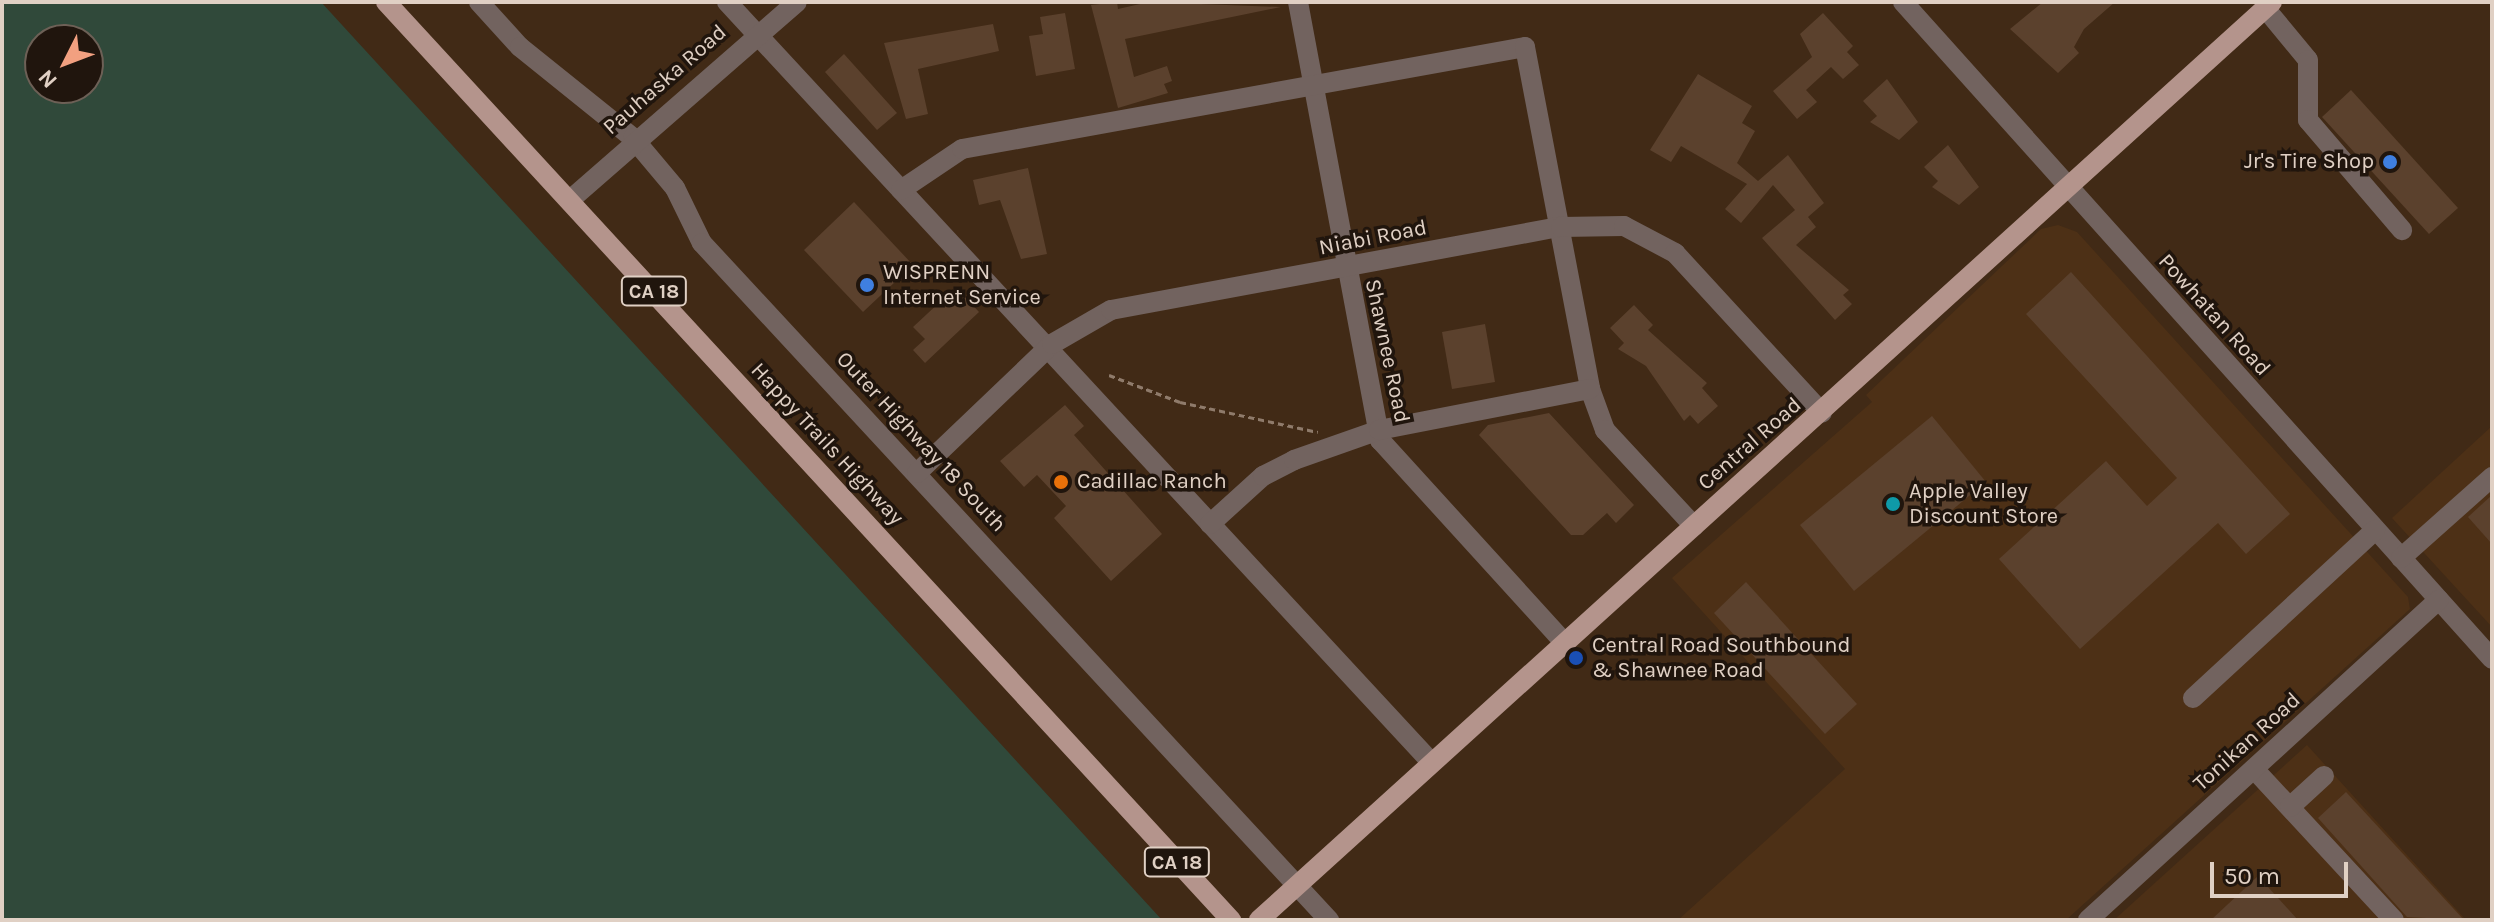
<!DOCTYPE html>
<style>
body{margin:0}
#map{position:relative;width:2494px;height:922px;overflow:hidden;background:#412a16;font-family:Karla,sans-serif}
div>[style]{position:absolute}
.built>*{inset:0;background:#4d3016}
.green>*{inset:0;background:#30493a}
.building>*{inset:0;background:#5b412d}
.path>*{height:3px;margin-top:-1.5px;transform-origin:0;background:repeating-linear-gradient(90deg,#8f7b6b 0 6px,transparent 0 10px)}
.minor>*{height:20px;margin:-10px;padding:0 10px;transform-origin:10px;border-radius:10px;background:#72635f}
.major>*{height:20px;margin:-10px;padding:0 10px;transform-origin:10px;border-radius:10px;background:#b4948c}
.dots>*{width:22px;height:22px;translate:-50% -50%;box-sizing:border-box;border:4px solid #20150d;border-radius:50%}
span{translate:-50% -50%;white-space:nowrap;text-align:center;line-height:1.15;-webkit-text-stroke:7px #20150d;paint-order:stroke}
.shield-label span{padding:2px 6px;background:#20150d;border:2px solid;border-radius:6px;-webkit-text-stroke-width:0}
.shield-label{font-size:20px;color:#e0d0c4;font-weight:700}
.street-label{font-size:22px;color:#e0d0c4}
.poi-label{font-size:22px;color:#e0d0c4}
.right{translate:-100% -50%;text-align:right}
.left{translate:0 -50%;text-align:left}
.frame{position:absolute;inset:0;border:4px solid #e0d0c4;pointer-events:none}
.north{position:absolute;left:24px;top:24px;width:80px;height:80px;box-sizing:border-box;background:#20150d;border:2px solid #6d6056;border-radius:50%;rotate:228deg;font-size:22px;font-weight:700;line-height:32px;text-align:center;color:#e0d0c4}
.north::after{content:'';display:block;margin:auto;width:28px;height:36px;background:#f2a080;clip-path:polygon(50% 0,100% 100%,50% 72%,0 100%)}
.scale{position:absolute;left:2210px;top:862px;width:138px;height:36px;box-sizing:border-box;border:4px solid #e0d0c4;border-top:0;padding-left:10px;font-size:24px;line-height:28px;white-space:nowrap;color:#e0d0c4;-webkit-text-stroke:6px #20150d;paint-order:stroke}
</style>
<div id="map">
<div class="built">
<i style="clip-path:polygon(2058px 225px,2077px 232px,2408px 597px,2410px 609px,2066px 920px,1678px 920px,1845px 769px,1672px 578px,1872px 402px,1866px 395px,2041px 229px)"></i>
<i style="clip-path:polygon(2492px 426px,2492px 627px,2392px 518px)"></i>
<i style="clip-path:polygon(2307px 745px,2466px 920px,2114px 920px)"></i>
</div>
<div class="green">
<i style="clip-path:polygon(evenodd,2px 2px,321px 2px,1162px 920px,2px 920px,2px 2px,40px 40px,88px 40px,88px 88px,40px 88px,40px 40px)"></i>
</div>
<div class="building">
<i style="clip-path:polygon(1117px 2px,1118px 9px,1149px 2px,1281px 7px,1125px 39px,1134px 77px,1167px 66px,1172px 81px,1164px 84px,1168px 93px,1118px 108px,1091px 5px)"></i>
<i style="clip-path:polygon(2043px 2px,2115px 2px,2084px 29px,2074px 47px,2079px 53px,2058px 73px,2010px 29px)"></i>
<i style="clip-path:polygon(1065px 13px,1075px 69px,1036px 76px,1029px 36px,1043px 34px,1040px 17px)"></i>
<i style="clip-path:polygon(1823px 13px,1853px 46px,1847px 52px,1859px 65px,1843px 79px,1831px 67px,1806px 90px,1817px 102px,1797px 119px,1773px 91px,1812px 57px,1800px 34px)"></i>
<i style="clip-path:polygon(993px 24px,999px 51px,918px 69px,928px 114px,906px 119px,884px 43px)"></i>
<i style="clip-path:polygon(844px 54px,897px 113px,877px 130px,825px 72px)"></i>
<i style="clip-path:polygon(1698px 74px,1752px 106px,1742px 123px,1755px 131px,1737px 163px,1758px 181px,1788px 155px,1824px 203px,1808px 217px,1816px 227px,1796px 245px,1849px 290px,1843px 295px,1852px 304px,1835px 320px,1762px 238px,1795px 210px,1773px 185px,1741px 223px,1725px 209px,1747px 184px,1681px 146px,1671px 162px,1650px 150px)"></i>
<i style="clip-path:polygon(1887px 79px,1918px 122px,1899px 140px,1870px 122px,1877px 116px,1863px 101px)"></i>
<i style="clip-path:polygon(2351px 90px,2458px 208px,2429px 234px,2322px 117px)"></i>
<i style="clip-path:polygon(1948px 145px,1979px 187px,1959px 205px,1932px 187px,1938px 181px,1924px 167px)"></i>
<i style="clip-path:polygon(1028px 168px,1047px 254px,1021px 259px,1000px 200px,979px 205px,973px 180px)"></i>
<i style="clip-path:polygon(854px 202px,913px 265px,863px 312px,804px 250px)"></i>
<i style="clip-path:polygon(2071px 272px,2290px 514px,2246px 554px,2218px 523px,2080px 649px,1999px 559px,2106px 461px,2147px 506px,2177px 478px,2026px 314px)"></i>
<i style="clip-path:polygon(956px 287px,979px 312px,925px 363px,913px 350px,925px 339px,913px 327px)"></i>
<i style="clip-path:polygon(1634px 305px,1653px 325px,1648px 330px,1707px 383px,1702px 388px,1718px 406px,1698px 424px,1690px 415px,1684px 421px,1646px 366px,1618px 349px,1624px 343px,1610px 328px)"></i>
<i style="clip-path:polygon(1485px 324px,1495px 382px,1452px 389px,1442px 332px)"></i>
<i style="clip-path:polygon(1065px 405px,1084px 426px,1074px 435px,1162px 534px,1111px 581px,1054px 518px,1066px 506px,1037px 475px,1024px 487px,1000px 461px)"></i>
<i style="clip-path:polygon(1549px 413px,1634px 505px,1616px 523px,1607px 513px,1583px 535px,1571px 535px,1479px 435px,1488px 425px)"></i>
<i style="clip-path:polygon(1932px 416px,1986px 482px,1854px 591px,1800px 525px)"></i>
<i style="clip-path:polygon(2492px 495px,2492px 544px,2468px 517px)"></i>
<i style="clip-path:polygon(1746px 582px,1857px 704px,1825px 734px,1714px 613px)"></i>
<i style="clip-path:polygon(2346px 792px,2464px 920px,2407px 917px,2318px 818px)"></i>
<i style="clip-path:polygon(2258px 876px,2298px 920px,2211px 920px)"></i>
</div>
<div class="path">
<i style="left:1109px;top:375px;width:76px;rotate:20.8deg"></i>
<i style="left:1180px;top:402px;width:141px;rotate:12.3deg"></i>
</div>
<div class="minor">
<i style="left:479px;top:2px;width:61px;rotate:47.7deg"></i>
<i style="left:520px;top:47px;width:145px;rotate:38.8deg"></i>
<i style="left:633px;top:138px;width:65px;rotate:50deg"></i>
<i style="left:675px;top:188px;width:61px;rotate:63.9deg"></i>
<i style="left:702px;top:243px;width:923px;rotate:47.2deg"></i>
<i style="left:727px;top:2px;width:1036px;rotate:47.19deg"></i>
<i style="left:1298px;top:2px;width:446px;rotate:79.4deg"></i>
<i style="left:1380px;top:440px;width:275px;rotate:47.7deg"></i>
<i style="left:1903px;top:2px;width:882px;rotate:48.12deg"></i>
<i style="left:2265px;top:8px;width:67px;rotate:50.4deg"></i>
<i style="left:2308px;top:60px;width:60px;rotate:90deg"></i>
<i style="left:2308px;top:120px;width:145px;rotate:49.5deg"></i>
<i style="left:901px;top:190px;width:73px;rotate:-33.9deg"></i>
<i style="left:962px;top:149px;width:572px;rotate:-10.27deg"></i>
<i style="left:1525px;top:47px;width:348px;rotate:79.2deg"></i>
<i style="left:1590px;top:389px;width:44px;rotate:69.9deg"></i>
<i style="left:1605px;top:430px;width:131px;rotate:47.2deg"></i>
<i style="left:570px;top:200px;width:301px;rotate:-41.1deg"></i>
<i style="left:917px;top:473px;width:187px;rotate:-43.7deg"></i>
<i style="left:1052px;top:344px;width:68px;rotate:-30deg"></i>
<i style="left:1111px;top:310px;width:458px;rotate:-10.5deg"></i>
<i style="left:1561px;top:227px;width:63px;rotate:-0.9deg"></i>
<i style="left:1624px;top:226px;width:58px;rotate:27.9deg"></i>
<i style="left:1675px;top:253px;width:217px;rotate:47.4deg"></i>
<i style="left:1210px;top:524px;width:72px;rotate:-42.2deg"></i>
<i style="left:1263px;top:476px;width:35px;rotate:-27deg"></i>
<i style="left:1294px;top:460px;width:90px;rotate:-19.4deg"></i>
<i style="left:1379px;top:430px;width:215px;rotate:-11deg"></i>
<i style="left:2401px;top:558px;width:122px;rotate:-41.7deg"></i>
<i style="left:2193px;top:698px;width:248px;rotate:-42.7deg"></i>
<i style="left:2254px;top:769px;width:206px;rotate:47.2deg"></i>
<i style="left:2290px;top:807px;width:46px;rotate:-42.4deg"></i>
<i style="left:2088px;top:920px;width:475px;rotate:-42.4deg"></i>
</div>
<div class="major">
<i style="left:386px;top:2px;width:1248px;rotate:47.37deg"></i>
<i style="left:1259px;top:920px;width:1367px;rotate:-42.18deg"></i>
</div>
<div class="dots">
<i style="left:2390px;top:162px;background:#3f7fe0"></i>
<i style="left:867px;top:285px;background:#3f7fe0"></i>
<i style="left:1061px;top:482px;background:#e8710a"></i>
<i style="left:1893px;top:504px;background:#0f9aa8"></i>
<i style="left:1576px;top:658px;background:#1a4fb4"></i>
</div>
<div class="shield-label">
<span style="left:654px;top:291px">CA 18</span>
<span style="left:1177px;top:862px">CA 18</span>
</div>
<div class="street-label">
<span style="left:665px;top:80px;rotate:-41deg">Pauhaska Road</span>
<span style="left:1373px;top:238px;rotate:-11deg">Niabi Road</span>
<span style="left:2214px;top:315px;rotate:48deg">Powhatan Road</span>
<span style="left:1387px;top:351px;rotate:78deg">Shawnee Road</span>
<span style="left:921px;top:442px;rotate:47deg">Outer Highway 18 South</span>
<span style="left:827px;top:444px;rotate:47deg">Happy Trails Highway</span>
<span style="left:1750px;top:444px;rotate:-41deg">Central Road</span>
<span style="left:2247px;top:742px;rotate:-42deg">Tonikan Road</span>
</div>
<div class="poi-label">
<span class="right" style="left:2374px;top:162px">Jr's Tire Shop</span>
<span class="left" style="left:883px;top:285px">WISPRENN<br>Internet Service</span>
<span class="left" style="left:1077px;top:482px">Cadillac Ranch</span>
<span class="left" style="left:1909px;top:504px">Apple Valley<br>Discount Store</span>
<span class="left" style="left:1592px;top:658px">Central Road Southbound<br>&amp; Shawnee Road</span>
</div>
<div class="frame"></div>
<div class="north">N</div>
<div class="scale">50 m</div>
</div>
